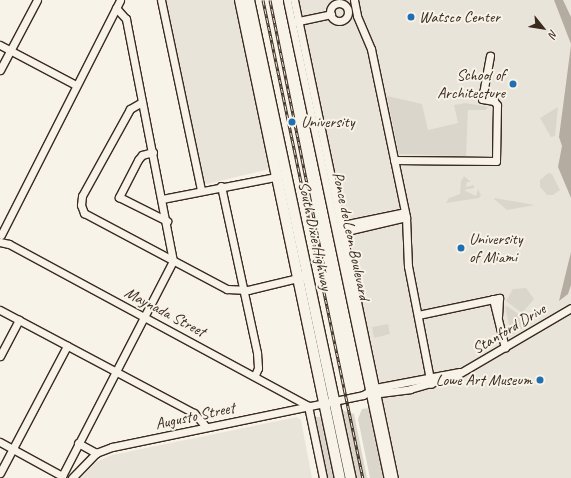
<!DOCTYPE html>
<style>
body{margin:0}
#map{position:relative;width:571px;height:478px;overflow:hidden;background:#f7f3e8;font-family:Caveat,sans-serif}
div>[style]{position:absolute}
.built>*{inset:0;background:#e9e4d9}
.green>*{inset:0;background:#dbd6cb}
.water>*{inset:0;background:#b4aca0}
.roads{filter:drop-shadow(1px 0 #3b2a1e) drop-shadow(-1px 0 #3b2a1e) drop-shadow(0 1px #3b2a1e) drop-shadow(0 -1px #3b2a1e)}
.minor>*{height:7px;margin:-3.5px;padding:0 3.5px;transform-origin:3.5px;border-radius:3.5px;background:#f7f3e8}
.minor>.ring{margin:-3.5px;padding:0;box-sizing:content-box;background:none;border:7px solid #f7f3e8;border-radius:50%}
.highway>*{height:10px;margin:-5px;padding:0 5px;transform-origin:5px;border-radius:5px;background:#f7f3e8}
.rail>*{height:3px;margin-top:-1.5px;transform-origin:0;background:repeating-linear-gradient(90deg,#f7f3e8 0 4.5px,#3b2a1e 0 9px);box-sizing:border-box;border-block:1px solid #3b2a1e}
.dots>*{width:11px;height:11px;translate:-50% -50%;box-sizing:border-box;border:2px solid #f7f3e8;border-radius:50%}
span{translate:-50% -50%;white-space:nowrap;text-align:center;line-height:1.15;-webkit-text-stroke:4px #f7f3e8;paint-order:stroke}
.poi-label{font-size:16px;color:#3b2a1e}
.left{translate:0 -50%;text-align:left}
.right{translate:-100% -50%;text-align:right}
.street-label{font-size:16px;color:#3b2a1e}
.north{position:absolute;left:523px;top:8px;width:40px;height:40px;-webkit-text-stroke:3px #f7f3e8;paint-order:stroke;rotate:120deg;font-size:11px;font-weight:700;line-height:16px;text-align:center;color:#3b2a1e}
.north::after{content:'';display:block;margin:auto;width:14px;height:18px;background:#3b2a1e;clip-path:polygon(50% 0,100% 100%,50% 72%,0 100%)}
</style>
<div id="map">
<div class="built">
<i style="clip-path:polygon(166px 0,234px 0,270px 169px,207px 184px,203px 182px)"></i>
<i style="clip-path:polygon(299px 0,571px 0,571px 478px,399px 478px)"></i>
<i style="clip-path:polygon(297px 417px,301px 420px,312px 478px,81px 478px,96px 462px,112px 455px)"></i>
</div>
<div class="green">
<i style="clip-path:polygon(387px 96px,422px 104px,428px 130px,458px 123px,454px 105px,466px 103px,488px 107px,485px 110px,468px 110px,466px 156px,399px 154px)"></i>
<i style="clip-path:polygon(558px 107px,555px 136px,551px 137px,540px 118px)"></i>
<i style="clip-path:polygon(548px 173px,552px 174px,560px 190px,553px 195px,547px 195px,540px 187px,540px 180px)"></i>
<i style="clip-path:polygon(464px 176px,471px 182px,467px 182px,466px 187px,474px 185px,474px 188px,464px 190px,476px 196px,478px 189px,481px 195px,479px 198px,446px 203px,449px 198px,460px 194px,461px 181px)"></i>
<i style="clip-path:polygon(494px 199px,495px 198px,535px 205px,507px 210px)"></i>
<i style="clip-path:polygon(526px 288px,534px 299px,522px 313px,506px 301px,513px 289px)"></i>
<i style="clip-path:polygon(507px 306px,524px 318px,524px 327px,511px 335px,505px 307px)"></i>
<i style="clip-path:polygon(388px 324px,390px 334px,374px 338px,372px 327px)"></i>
<i style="clip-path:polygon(370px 408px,385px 478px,370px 478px,358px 419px,362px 409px)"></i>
<i style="clip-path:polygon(341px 410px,354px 414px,367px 478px,354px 478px)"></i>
<i style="clip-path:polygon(315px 417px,323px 417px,336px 478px,328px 478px)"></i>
</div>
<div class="water">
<i style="clip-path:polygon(554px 0,563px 0,571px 17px,571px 44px)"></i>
<i style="clip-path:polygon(571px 45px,571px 198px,558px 167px,562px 146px,559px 137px)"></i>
<i style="clip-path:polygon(571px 252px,571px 285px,568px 294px,559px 301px)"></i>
</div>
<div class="roads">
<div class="minor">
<i style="left:161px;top:0;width:194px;rotate:78.1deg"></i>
<i style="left:287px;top:0;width:489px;rotate:78.1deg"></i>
<i style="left:294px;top:0;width:488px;rotate:78.2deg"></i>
<i style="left:354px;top:0;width:16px;rotate:79deg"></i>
<i style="left:357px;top:16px;width:36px;rotate:67deg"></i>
<i style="left:371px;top:49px;width:172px;rotate:78.2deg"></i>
<i style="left:406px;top:217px;width:49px;rotate:87.7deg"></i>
<i style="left:408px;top:266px;width:120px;rotate:79deg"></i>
<i class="ring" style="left:330px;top:3px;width:11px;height:11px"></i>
<i style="left:294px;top:22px;width:38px;rotate:-12deg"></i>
<i style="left:0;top:45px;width:86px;rotate:27.8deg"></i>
<i style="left:0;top:70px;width:79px;rotate:-62.1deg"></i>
<i style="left:142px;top:102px;width:14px;rotate:150deg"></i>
<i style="left:130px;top:109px;width:99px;rotate:118.9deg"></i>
<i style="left:82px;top:196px;width:9px;rotate:96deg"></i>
<i style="left:81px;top:205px;width:9px;rotate:69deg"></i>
<i style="left:84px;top:213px;width:162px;rotate:28deg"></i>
<i style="left:227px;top:289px;width:21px;rotate:3deg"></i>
<i style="left:248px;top:290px;width:56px;rotate:-13.5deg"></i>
<i style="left:153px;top:152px;width:11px;rotate:165deg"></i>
<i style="left:142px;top:155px;width:6px;rotate:129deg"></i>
<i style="left:138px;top:160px;width:42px;rotate:117.2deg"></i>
<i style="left:119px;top:197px;width:54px;rotate:26.6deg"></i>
<i style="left:394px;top:160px;width:102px;rotate:0.6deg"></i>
<i style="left:496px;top:161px;width:56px;rotate:-89deg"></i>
<i style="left:497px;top:105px;width:5px;rotate:-127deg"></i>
<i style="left:494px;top:101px;width:12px;rotate:-171deg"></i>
<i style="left:482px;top:99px;width:44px;rotate:-79.5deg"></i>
<i style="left:221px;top:186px;width:171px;rotate:77.8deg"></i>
<i style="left:257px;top:353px;width:15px;rotate:86deg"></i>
<i style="left:258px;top:368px;width:8px;rotate:113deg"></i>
<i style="left:162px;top:199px;width:120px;rotate:-11deg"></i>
<i style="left:338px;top:226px;width:68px;rotate:-11.8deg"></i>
<i style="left:338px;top:233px;width:70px;rotate:-13.2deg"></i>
<i style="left:1px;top:235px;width:263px;rotate:-63.1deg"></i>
<i style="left:0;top:242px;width:9px;rotate:13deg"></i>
<i style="left:9px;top:244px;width:340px;rotate:28.4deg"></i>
<i style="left:493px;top:299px;width:50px;rotate:76.2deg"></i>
<i style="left:0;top:310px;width:220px;rotate:28deg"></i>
<i style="left:194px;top:413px;width:18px;rotate:49deg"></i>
<i style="left:418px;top:315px;width:83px;rotate:-11.9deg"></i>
<i style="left:499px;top:298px;width:18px;rotate:93deg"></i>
<i style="left:0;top:356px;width:41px;rotate:-62.2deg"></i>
<i style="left:372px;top:394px;width:38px;rotate:-7deg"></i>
<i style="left:410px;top:389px;width:47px;rotate:-16.1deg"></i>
<i style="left:455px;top:376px;width:134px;rotate:-30.4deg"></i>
<i style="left:308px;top:406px;width:74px;rotate:78.2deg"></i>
<i style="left:0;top:442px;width:71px;rotate:28.7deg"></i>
<i style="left:78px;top:443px;width:21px;rotate:29deg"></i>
<i style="left:0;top:473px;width:144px;rotate:-62.2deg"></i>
<i style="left:61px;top:478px;width:244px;rotate:-62.7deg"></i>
<i style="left:173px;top:261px;width:247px;rotate:-101deg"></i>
<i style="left:126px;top:19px;width:15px;rotate:-132deg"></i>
<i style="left:72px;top:478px;width:35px;rotate:-46deg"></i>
<i style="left:96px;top:453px;width:17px;rotate:-21deg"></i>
<i style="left:112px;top:447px;width:256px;rotate:-11.7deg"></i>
<i style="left:363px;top:395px;width:14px;rotate:-30deg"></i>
<i style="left:375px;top:388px;width:86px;rotate:-10.7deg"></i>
</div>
<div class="highway">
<i style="left:240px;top:0;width:488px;rotate:78.2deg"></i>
<i style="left:249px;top:0;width:489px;rotate:78deg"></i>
</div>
</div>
<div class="rail">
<i style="left:263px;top:0;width:488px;rotate:78.2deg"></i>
<i style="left:270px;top:0;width:278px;rotate:78.6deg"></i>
</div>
<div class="dots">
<i style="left:411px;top:17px;background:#1f6fb2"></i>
<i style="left:513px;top:84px;background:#1f6fb2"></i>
<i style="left:292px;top:122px;background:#1f6fb2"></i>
<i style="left:461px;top:248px;background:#1f6fb2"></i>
<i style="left:540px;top:380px;background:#1f6fb2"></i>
</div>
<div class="poi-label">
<span class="left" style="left:419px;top:17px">Watsco Center</span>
<span class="right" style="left:505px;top:84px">School of<br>Architecture</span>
<span class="left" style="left:301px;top:122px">University</span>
<span class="left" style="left:469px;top:248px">University<br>of Miami</span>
<span class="right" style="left:532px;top:380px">Lowe Art Museum</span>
</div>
<div class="street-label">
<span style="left:315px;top:236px;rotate:78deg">South Dixie Highway</span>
<span style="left:351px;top:236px;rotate:78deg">Ponce de Leon Boulevard</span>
<span style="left:165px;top:312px;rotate:28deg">Maynada Street</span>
<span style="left:509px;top:329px;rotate:-31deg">Stanford Drive</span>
<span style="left:195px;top:416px;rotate:-12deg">Augusto Street</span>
</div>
<div class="north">N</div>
</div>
